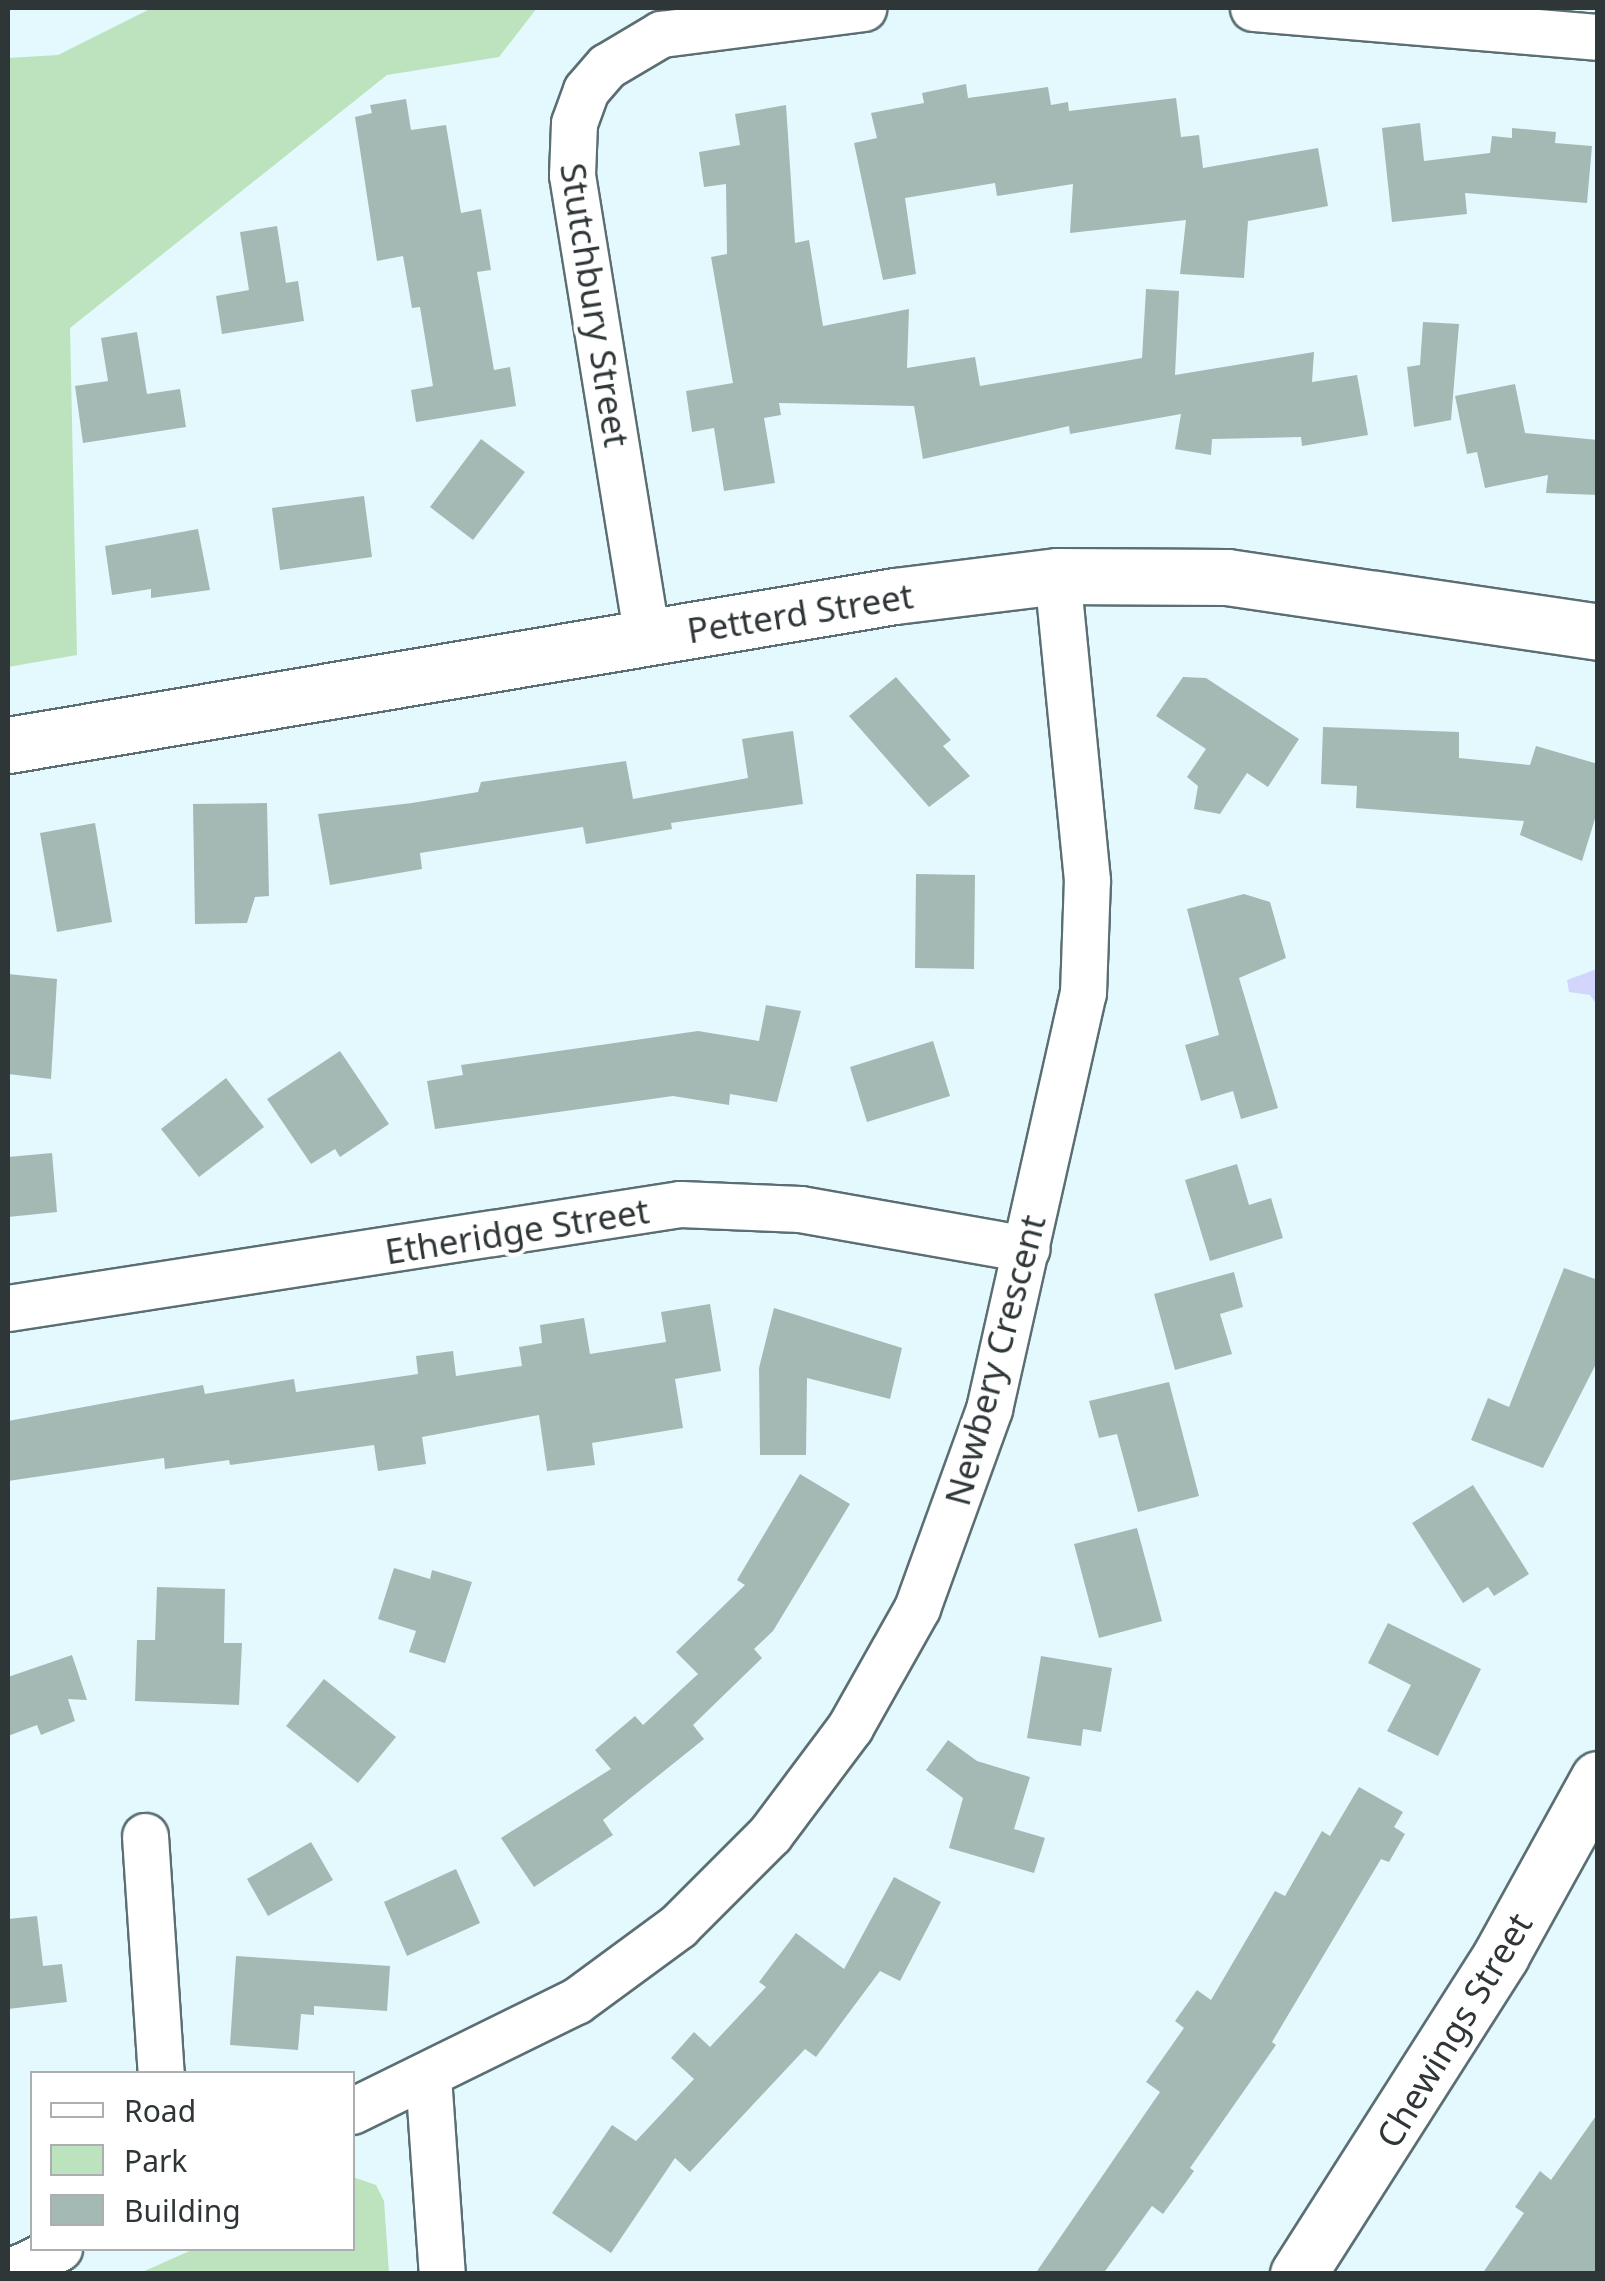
<!DOCTYPE html>
<style>
body{margin:0}
#map{position:relative;width:1605px;height:2281px;overflow:hidden;background:#e3f9fe;font-family:"Noto Sans",sans-serif}
div>[style]{position:absolute}
.green>*{inset:0;background:#bce3bd}
.water>*{inset:0;background:#d2d5fc}
.building>*{inset:0;background:#a5b9b4}
.roads{filter:drop-shadow(2px 0 #5b6f73) drop-shadow(-2px 0 #5b6f73) drop-shadow(0 2px #5b6f73) drop-shadow(0 -2px #5b6f73)}
.minor>*{height:45px;margin:-22.5px;padding:0 22.5px;transform-origin:22.5px;border-radius:22.5px;background:#fff}
.tertiary>*{height:55px;margin:-27.5px;padding:0 27.5px;transform-origin:27.5px;border-radius:27.5px;background:#fff}
span{translate:-50% -50%;white-space:nowrap;text-align:center;line-height:1.15;-webkit-text-stroke:8px #fff;paint-order:stroke}
.street-label{font-size:35px;color:#2e3638}
.frame{position:absolute;inset:0;border:10px solid #2e3638;pointer-events:none}
.legend{position:absolute;left:30px;top:2071px;width:325px;height:180px;box-sizing:border-box;background:#fff;border:2px solid #abafaf;margin:0;padding:12px 18px;list-style:none;font-size:30px;color:#2e3638}
.legend li{display:flex;align-items:center;gap:20px;height:50px}
.legend b{width:50px;border:2px solid #abafaf}
</style>
<div id="map">
<div class="green">
<i style="clip-path:polygon(152px 8px,537px 8px,499px 57px,387px 75px,70px 328px,77px 655px,8px 667px,8px 58px,58px 55px)"></i>
<i style="clip-path:polygon(353px 2177px,376px 2185px,384px 2201px,389px 2273px,140px 2273px,194px 2249px,352px 2248px)"></i>
</div>
<div class="water">
<i style="clip-path:polygon(1597px 969px,1597px 1005px,1590px 995px,1569px 992px,1567px 980px)"></i>
</div>
<div class="building">
<i style="clip-path:polygon(966px 84px,968px 98px,1048px 87px,1051px 105px,1068px 102px,1069px 111px,1176px 98px,1181px 137px,1199px 135px,1203px 168px,1318px 148px,1328px 206px,1248px 221px,1244px 278px,1180px 274px,1186px 220px,1070px 233px,1073px 184px,997px 196px,995px 183px,905px 198px,916px 274px,883px 280px,854px 143px,877px 138px,871px 113px,924px 103px,922px 93px)"></i>
<i style="clip-path:polygon(406px 99px,411px 130px,446px 125px,461px 213px,481px 209px,491px 270px,477px 272px,494px 370px,510px 367px,516px 406px,416px 422px,411px 390px,433px 386px,420px 307px,412px 308px,403px 256px,377px 261px,355px 117px,372px 113px,370px 105px)"></i>
<i style="clip-path:polygon(786px 105px,795px 243px,809px 240px,823px 326px,909px 309px,907px 368px,975px 357px,980px 386px,1142px 358px,1146px 289px,1179px 291px,1175px 375px,1314px 352px,1312px 382px,1357px 375px,1368px 435px,1302px 446px,1301px 437px,1212px 439px,1211px 455px,1175px 449px,1181px 414px,1070px 434px,1069px 426px,923px 459px,914px 406px,779px 403px,781px 415px,764px 418px,775px 483px,724px 491px,714px 428px,692px 432px,686px 391px,733px 383px,711px 257px,727px 254px,726px 184px,704px 187px,699px 152px,740px 145px,735px 114px)"></i>
<i style="clip-path:polygon(1420px 123px,1424px 161px,1490px 153px,1492px 136px,1512px 138px,1512px 128px,1556px 132px,1555px 143px,1592px 146px,1587px 203px,1465px 193px,1467px 214px,1392px 222px,1382px 128px)"></i>
<i style="clip-path:polygon(277px 226px,286px 283px,298px 281px,304px 321px,222px 334px,216px 296px,249px 290px,240px 232px)"></i>
<i style="clip-path:polygon(1423px 322px,1459px 324px,1451px 420px,1414px 427px,1407px 367px,1420px 365px)"></i>
<i style="clip-path:polygon(137px 332px,147px 394px,180px 389px,186px 427px,83px 443px,75px 386px,108px 381px,101px 338px)"></i>
<i style="clip-path:polygon(1515px 384px,1525px 433px,1598px 440px,1598px 495px,1546px 493px,1548px 475px,1485px 488px,1477px 452px,1467px 454px,1455px 396px)"></i>
<i style="clip-path:polygon(481px 439px,525px 472px,473px 540px,430px 507px)"></i>
<i style="clip-path:polygon(364px 496px,372px 557px,280px 570px,272px 508px)"></i>
<i style="clip-path:polygon(198px 529px,210px 590px,151px 598px,151px 589px,112px 595px,105px 546px)"></i>
<i style="clip-path:polygon(896px 677px,951px 740px,943px 746px,970px 776px,929px 807px,849px 716px)"></i>
<i style="clip-path:polygon(1183px 677px,1206px 678px,1299px 739px,1268px 787px,1247px 773px,1220px 814px,1194px 809px,1198px 786px,1187px 777px,1206px 749px,1156px 716px)"></i>
<i style="clip-path:polygon(1323px 727px,1459px 732px,1459px 758px,1530px 765px,1536px 746px,1598px 764px,1598px 809px,1582px 861px,1520px 835px,1524px 821px,1356px 808px,1357px 786px,1321px 784px)"></i>
<i style="clip-path:polygon(793px 731px,803px 804px,671px 823px,672px 829px,586px 844px,583px 827px,420px 853px,422px 869px,330px 885px,318px 814px,412px 803px,478px 792px,481px 782px,626px 761px,633px 799px,748px 778px,742px 739px)"></i>
<i style="clip-path:polygon(267px 803px,269px 896px,255px 897px,247px 923px,195px 924px,193px 804px)"></i>
<i style="clip-path:polygon(95px 823px,112px 922px,57px 932px,40px 833px)"></i>
<i style="clip-path:polygon(916px 874px,975px 875px,974px 969px,915px 968px)"></i>
<i style="clip-path:polygon(1244px 894px,1270px 902px,1286px 958px,1239px 978px,1278px 1108px,1241px 1119px,1233px 1091px,1201px 1101px,1185px 1045px,1219px 1035px,1187px 909px)"></i>
<i style="clip-path:polygon(8px 974px,57px 979px,51px 1079px,8px 1074px)"></i>
<i style="clip-path:polygon(766px 1005px,801px 1011px,777px 1102px,730px 1094px,729px 1105px,673px 1096px,435px 1129px,427px 1081px,463px 1075px,461px 1065px,698px 1031px,759px 1041px)"></i>
<i style="clip-path:polygon(933px 1041px,950px 1096px,867px 1122px,850px 1067px)"></i>
<i style="clip-path:polygon(340px 1051px,389px 1124px,340px 1157px,335px 1149px,311px 1164px,267px 1099px)"></i>
<i style="clip-path:polygon(226px 1078px,264px 1127px,199px 1177px,161px 1129px)"></i>
<i style="clip-path:polygon(52px 1153px,57px 1212px,8px 1217px,8px 1157px)"></i>
<i style="clip-path:polygon(1237px 1164px,1249px 1205px,1271px 1198px,1283px 1238px,1210px 1261px,1185px 1180px)"></i>
<i style="clip-path:polygon(1564px 1268px,1598px 1280px,1598px 1360px,1543px 1468px,1471px 1440px,1488px 1398px,1509px 1407px)"></i>
<i style="clip-path:polygon(1234px 1272px,1243px 1307px,1220px 1314px,1232px 1354px,1175px 1370px,1154px 1294px)"></i>
<i style="clip-path:polygon(710px 1304px,721px 1371px,675px 1379px,683px 1428px,592px 1443px,595px 1465px,547px 1471px,539px 1415px,422px 1437px,426px 1464px,378px 1471px,374px 1445px,230px 1465px,229px 1460px,165px 1469px,164px 1458px,8px 1481px,8px 1421px,203px 1385px,205px 1394px,294px 1379px,296px 1392px,418px 1374px,416px 1356px,453px 1351px,456px 1376px,522px 1366px,519px 1347px,542px 1343px,540px 1325px,584px 1318px,590px 1354px,666px 1342px,661px 1312px)"></i>
<i style="clip-path:polygon(774px 1308px,902px 1348px,890px 1399px,807px 1378px,806px 1455px,760px 1455px,759px 1368px)"></i>
<i style="clip-path:polygon(1169px 1382px,1199px 1496px,1138px 1512px,1117px 1434px,1099px 1438px,1089px 1401px)"></i>
<i style="clip-path:polygon(800px 1474px,850px 1504px,773px 1631px,754px 1649px,762px 1658px,693px 1725px,704px 1739px,603px 1820px,613px 1835px,534px 1887px,501px 1838px,611px 1769px,595px 1750px,635px 1716px,643px 1725px,698px 1674px,676px 1652px,745px 1585px,737px 1580px)"></i>
<i style="clip-path:polygon(1473px 1485px,1529px 1574px,1494px 1596px,1488px 1587px,1463px 1603px,1412px 1523px)"></i>
<i style="clip-path:polygon(1137px 1528px,1162px 1621px,1099px 1638px,1074px 1544px)"></i>
<i style="clip-path:polygon(394px 1568px,430px 1579px,432px 1570px,472px 1582px,445px 1663px,409px 1652px,416px 1631px,378px 1619px)"></i>
<i style="clip-path:polygon(157px 1587px,225px 1589px,224px 1643px,242px 1643px,239px 1705px,135px 1701px,137px 1640px,155px 1640px)"></i>
<i style="clip-path:polygon(1388px 1623px,1481px 1669px,1438px 1756px,1387px 1731px,1411px 1685px,1368px 1663px)"></i>
<i style="clip-path:polygon(72px 1655px,87px 1700px,68px 1699px,75px 1721px,41px 1735px,37px 1725px,8px 1736px,8px 1677px)"></i>
<i style="clip-path:polygon(1041px 1656px,1112px 1668px,1101px 1732px,1083px 1729px,1081px 1746px,1027px 1738px)"></i>
<i style="clip-path:polygon(324px 1679px,396px 1737px,358px 1783px,286px 1726px)"></i>
<i style="clip-path:polygon(948px 1740px,977px 1761px,1030px 1777px,1014px 1829px,1045px 1838px,1034px 1873px,949px 1848px,963px 1798px,926px 1770px)"></i>
<i style="clip-path:polygon(1359px 1787px,1403px 1812px,1394px 1827px,1405px 1834px,1389px 1862px,1381px 1859px,1272px 2042px,1276px 2045px,1190px 2168px,1194px 2171px,1163px 2214px,1152px 2206px,1103px 2274px,1035px 2274px,1160px 2092px,1146px 2082px,1184px 2028px,1175px 2021px,1197px 1990px,1211px 2000px,1275px 1891px,1285px 1896px,1322px 1831px,1330px 1836px)"></i>
<i style="clip-path:polygon(311px 1842px,333px 1880px,268px 1916px,247px 1879px)"></i>
<i style="clip-path:polygon(456px 1869px,480px 1923px,407px 1956px,384px 1902px)"></i>
<i style="clip-path:polygon(894px 1877px,941px 1902px,900px 1981px,880px 1971px,816px 2057px,805px 2049px,690px 2172px,675px 2158px,611px 2253px,552px 2213px,612px 2125px,636px 2141px,694px 2079px,671px 2058px,694px 2032px,710px 2047px,766px 1987px,759px 1982px,796px 1933px,844px 1969px)"></i>
<i style="clip-path:polygon(37px 1916px,43px 1966px,62px 1964px,67px 2002px,8px 2009px,8px 1919px)"></i>
<i style="clip-path:polygon(236px 1956px,390px 1966px,387px 2011px,314px 2006px,314px 2015px,301px 2014px,298px 2050px,230px 2045px)"></i>
<i style="clip-path:polygon(1598px 2113px,1598px 2274px,1482px 2274px,1524px 2213px,1515px 2207px,1540px 2171px,1551px 2180px)"></i>
</div>
<div class="roads">
<div class="minor">
<i style="left:1253px;top:8px;width:346px;rotate:4.8deg"></i>
<i style="left:647px;top:638px;width:469px;rotate:-99.2deg"></i>
<i style="left:572px;top:175px;width:52px;rotate:-87.8deg"></i>
<i style="left:574px;top:123px;width:35px;rotate:-70deg"></i>
<i style="left:586px;top:90px;width:32px;rotate:-49deg"></i>
<i style="left:607px;top:66px;width:63px;rotate:-30.7deg"></i>
<i style="left:661px;top:34px;width:204px;rotate:-7.3deg"></i>
<i style="left:8px;top:1308px;width:680px;rotate:-8.8deg"></i>
<i style="left:680px;top:1204px;width:120px;rotate:2.4deg"></i>
<i style="left:800px;top:1209px;width:230px;rotate:10deg"></i>
<i style="left:145px;top:1836px;width:239px;rotate:86.2deg"></i>
<i style="left:428px;top:2076px;width:198px;rotate:86deg"></i>
<i style="left:352px;top:2111px;width:250px;rotate:-26.2deg"></i>
<i style="left:576px;top:2001px;width:127px;rotate:-36.3deg"></i>
<i style="left:678px;top:1926px;width:130px;rotate:-45deg"></i>
<i style="left:770px;top:1834px;width:134px;rotate:-53.2deg"></i>
<i style="left:850px;top:1727px;width:137px;rotate:-60.6deg"></i>
<i style="left:917px;top:1608px;width:212px;rotate:-70.1deg"></i>
<i style="left:989px;top:1409px;width:426px;rotate:-77.3deg"></i>
<i style="left:1083px;top:993px;width:113px;rotate:-88deg"></i>
<i style="left:1087px;top:880px;width:305px;rotate:-95.6deg"></i>
<i style="left:8px;top:2273px;width:57px;rotate:-26.1deg"></i>
</div>
<div class="tertiary">
<i style="left:8px;top:745px;width:899px;rotate:-9.54deg"></i>
<i style="left:895px;top:596px;width:163px;rotate:-7deg"></i>
<i style="left:1057px;top:576px;width:170px;rotate:0.3deg"></i>
<i style="left:1227px;top:577px;width:375px;rotate:8.4deg"></i>
<i style="left:1298px;top:2274px;width:378px;rotate:-57.5deg"></i>
<i style="left:1501px;top:1955px;width:201px;rotate:-61.1deg"></i>
</div>
</div>
<div class="street-label">
<span style="left:595px;top:305px;rotate:81deg">Stutchbury Street</span>
<span style="left:800px;top:613px;rotate:-9deg">Petterd Street</span>
<span style="left:517px;top:1231px;rotate:-9deg">Etheridge Street</span>
<span style="left:995px;top:1360px;rotate:-75deg">Newbery Crescent</span>
<span style="left:1454px;top:2030px;rotate:-59deg">Chewings Street</span>
</div>
<div class="frame"></div>
<ul class="legend">
<li><b style="height:12px;background:#fff"></b>Road</li>
<li><b style="height:28px;background:#bce3bd"></b>Park</li>
<li><b style="height:28px;background:#a5b9b4"></b>Building</li>
</ul>
</div>
